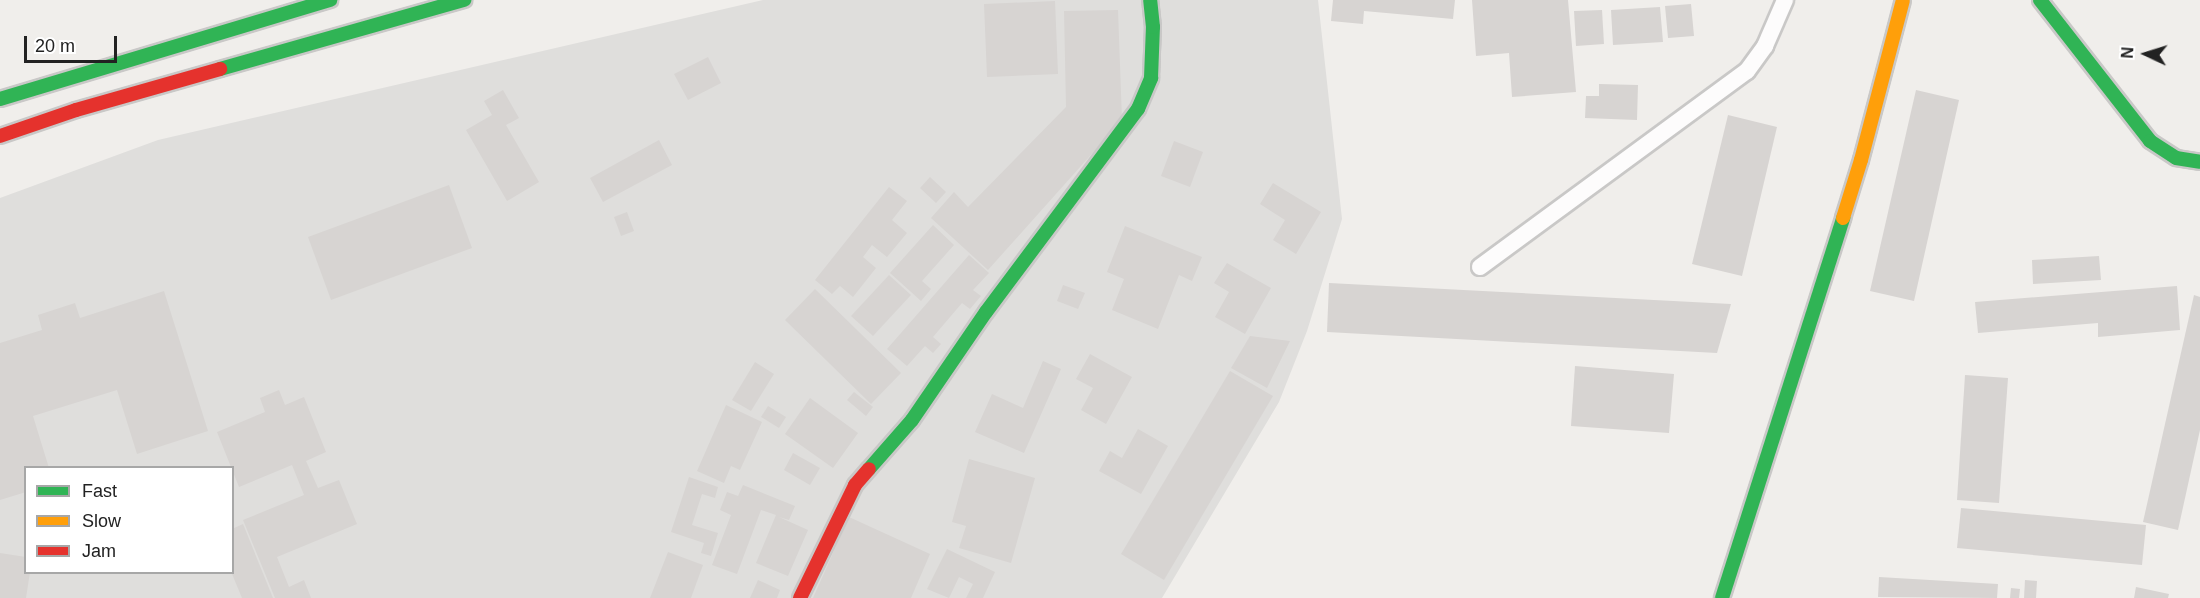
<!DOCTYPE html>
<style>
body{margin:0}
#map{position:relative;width:2200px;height:598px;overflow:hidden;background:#f0eeeb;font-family:Helvetica,sans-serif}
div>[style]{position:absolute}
.residential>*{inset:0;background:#dfdedc}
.building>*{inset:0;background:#d7d4d2}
.roads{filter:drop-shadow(2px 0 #c9c8c7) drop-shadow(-2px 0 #c9c8c7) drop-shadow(0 2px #c9c8c7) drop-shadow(0 -2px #c9c8c7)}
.lane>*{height:16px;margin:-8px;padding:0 8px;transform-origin:8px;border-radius:8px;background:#fdfcfc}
.fast>*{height:14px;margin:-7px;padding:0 7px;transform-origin:7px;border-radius:7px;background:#30b455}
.slow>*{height:14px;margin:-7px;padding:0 7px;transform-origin:7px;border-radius:7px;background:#ff9f0a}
.jam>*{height:14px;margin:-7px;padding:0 7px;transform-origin:7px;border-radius:7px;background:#e5322d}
span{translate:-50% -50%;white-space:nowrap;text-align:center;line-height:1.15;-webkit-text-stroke:6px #fff;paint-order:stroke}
.legend{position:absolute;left:24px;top:466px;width:210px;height:108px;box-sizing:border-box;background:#fff;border:2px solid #a7a7a7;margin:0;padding:8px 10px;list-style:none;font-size:18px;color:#222}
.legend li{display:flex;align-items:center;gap:12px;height:30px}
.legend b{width:30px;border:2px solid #a7a7a7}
.north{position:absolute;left:2116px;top:24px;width:60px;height:60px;-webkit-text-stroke:4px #fff;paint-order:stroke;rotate:274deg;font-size:16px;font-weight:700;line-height:24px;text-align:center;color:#222}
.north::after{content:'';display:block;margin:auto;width:21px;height:27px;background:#222;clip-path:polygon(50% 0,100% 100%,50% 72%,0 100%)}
.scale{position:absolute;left:24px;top:36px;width:93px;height:27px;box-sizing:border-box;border:3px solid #222;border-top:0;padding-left:8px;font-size:18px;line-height:21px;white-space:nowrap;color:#222;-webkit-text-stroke:4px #fff;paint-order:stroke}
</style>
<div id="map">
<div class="residential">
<i style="clip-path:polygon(evenodd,763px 0,1318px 0,1342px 219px,1307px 331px,1279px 402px,1162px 598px,0 598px,0 198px,158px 140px,763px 0,26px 468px,232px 468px,232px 572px,26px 572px,26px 468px)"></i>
</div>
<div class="building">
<i style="clip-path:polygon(1333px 0,1455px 0,1453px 19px,1364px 11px,1363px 24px,1331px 21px)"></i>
<i style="clip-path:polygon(1472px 0,1568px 0,1576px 92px,1512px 97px,1509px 53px,1476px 56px)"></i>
<i style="clip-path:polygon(1055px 1px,1058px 74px,987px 77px,984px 4px)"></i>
<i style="clip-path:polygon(1691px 4px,1694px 36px,1668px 38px,1665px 6px)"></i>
<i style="clip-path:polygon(1660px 7px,1663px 42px,1613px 45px,1611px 10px)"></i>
<i style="clip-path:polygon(1118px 10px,1122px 120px,988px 270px,931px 218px,954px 192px,968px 207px,1066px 107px,1064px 11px)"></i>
<i style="clip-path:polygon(1602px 10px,1604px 44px,1576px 46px,1574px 11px)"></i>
<i style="clip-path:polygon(708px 57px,721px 83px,688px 100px,674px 74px)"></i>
<i style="clip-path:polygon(1599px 84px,1638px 85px,1637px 120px,1585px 118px,1586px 96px,1599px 96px)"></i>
<i style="clip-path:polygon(503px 90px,519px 118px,506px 125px,539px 182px,507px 201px,466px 130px,492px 115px,484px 101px)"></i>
<i style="clip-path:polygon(1916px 90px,1959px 100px,1914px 301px,1870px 291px)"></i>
<i style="clip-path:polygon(1728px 115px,1777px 127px,1742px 276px,1692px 264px)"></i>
<i style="clip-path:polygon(659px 140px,672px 165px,603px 202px,590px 178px)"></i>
<i style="clip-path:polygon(1174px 141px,1203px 152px,1190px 187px,1161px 176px)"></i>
<i style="clip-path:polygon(930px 177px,946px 192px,936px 203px,920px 188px)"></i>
<i style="clip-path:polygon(1273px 183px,1321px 212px,1296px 254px,1273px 240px,1285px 220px,1260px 204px)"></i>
<i style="clip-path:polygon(449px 185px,472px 248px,331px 300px,308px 237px)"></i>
<i style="clip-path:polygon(889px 187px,907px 201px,892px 220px,907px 233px,887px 257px,872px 245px,863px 257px,876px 268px,853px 297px,840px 286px,832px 294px,815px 280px)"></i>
<i style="clip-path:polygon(627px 212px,634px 231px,621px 236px,614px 217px)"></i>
<i style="clip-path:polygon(933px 225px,954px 245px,922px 281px,931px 289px,921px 301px,890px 273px)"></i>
<i style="clip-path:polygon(1125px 226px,1202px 257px,1192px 281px,1179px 275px,1158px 329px,1112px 310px,1124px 279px,1107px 272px)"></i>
<i style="clip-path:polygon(969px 255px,989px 273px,973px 290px,981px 296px,970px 309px,962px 303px,933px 337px,941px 344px,933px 353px,925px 346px,907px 366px,887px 349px)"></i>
<i style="clip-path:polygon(2099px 256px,2101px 280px,2033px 284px,2032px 260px)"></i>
<i style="clip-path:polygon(1227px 263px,1271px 288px,1245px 334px,1215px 317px,1229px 292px,1214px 283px)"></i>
<i style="clip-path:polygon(889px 275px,911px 295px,873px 336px,851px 316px)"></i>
<i style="clip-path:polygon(1329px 283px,1731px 304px,1717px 353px,1327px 332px)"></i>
<i style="clip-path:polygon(1063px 285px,1085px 293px,1078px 309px,1057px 301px)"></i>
<i style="clip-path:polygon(2177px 286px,2180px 330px,2098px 337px,2098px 323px,1978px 333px,1975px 302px)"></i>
<i style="clip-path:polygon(815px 289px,901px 373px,871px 404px,785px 320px)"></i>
<i style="clip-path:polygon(164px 291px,208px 431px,137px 454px,117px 390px,33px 416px,49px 468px,26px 468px,26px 492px,0 500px,0 343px,42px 330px,38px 315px,75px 303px,80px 318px)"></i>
<i style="clip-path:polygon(2194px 295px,2200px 297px,2200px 430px,2178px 530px,2143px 522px)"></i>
<i style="clip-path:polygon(1250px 336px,1290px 341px,1267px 388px,1231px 368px)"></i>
<i style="clip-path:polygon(1090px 354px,1132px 377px,1106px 424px,1081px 410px,1093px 388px,1076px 379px)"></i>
<i style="clip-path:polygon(1043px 361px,1061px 369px,1024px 453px,975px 432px,992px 394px,1023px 408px)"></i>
<i style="clip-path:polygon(755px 362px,774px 374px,751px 411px,732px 400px)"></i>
<i style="clip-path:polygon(1575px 366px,1674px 374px,1669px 433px,1571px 426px)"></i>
<i style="clip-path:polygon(1230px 371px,1273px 396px,1164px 580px,1121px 554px)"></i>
<i style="clip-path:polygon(1965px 375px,2008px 378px,1999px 503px,1957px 500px)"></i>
<i style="clip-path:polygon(279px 390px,285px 405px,304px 397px,326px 452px,306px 461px,318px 488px,339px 480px,357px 524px,277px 557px,289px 587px,304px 580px,311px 598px,275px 598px,243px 520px,304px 495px,292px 465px,239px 487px,217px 432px,265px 412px,260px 398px)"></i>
<i style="clip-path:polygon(854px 392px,873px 407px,866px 416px,847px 400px)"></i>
<i style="clip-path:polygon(810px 398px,858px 433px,833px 468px,785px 434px)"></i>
<i style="clip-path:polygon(726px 405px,762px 422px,740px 470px,731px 466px,724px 483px,697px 471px)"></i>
<i style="clip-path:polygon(768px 406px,786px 417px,779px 428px,761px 417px)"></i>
<i style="clip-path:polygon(1138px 429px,1168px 446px,1141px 494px,1099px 471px,1110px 451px,1122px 458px)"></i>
<i style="clip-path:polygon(793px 453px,820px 468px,810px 485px,784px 470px)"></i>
<i style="clip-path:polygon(969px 459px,1035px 478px,1011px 563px,959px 548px,966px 526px,952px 522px)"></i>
<i style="clip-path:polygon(689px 477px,718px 487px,715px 498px,702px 494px,692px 525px,718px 533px,711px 556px,701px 553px,704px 543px,671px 532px)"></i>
<i style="clip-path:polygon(743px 485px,795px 506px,789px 520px,779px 517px,808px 530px,788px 576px,756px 563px,776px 515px,761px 510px,737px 574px,712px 565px,731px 515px,720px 510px,727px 492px,738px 496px)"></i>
<i style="clip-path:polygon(1961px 508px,2146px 525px,2142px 565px,1957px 548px)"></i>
<i style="clip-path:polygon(849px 517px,930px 554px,911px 598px,813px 598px)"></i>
<i style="clip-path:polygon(243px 524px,273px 598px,242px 598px,232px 574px,232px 529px)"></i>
<i style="clip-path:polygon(947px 549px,995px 572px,983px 598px,966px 598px,973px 584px,959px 577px,949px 598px,927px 589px)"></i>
<i style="clip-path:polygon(668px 552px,703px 565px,691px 598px,650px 598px)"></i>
<i style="clip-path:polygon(0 553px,26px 557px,26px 572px,30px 572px,26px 598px,0 598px)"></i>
<i style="clip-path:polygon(1879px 577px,1998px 584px,1997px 598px,1878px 597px)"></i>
<i style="clip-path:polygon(758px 580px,780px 590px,777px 598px,750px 598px)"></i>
<i style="clip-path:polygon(2025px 580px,2037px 581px,2036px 598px,2024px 598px)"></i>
<i style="clip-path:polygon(2136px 587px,2169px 594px,2168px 598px,2134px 598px)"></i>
<i style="clip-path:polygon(2011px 588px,2020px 589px,2019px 598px,2010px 598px)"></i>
</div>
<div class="roads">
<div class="lane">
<i style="left:1480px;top:267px;width:331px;rotate:-36.3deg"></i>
<i style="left:1747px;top:71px;width:31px;rotate:-54deg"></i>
<i style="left:1765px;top:46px;width:50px;rotate:-66.5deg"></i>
</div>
<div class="fast">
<i style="left:2040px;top:0;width:179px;rotate:52deg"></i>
<i style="left:2150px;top:141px;width:31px;rotate:33deg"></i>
<i style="left:2176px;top:158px;width:24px;rotate:9deg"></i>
<i style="left:220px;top:69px;width:254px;rotate:-15.8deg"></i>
<i style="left:0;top:99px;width:345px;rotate:-16.7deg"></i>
<i style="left:869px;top:469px;width:65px;rotate:-48.7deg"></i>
<i style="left:912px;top:420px;width:131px;rotate:-55.6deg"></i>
<i style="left:986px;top:312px;width:254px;rotate:-53.2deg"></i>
<i style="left:1138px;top:109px;width:34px;rotate:-67deg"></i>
<i style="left:1151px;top:78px;width:51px;rotate:-87.8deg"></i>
<i style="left:1153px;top:27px;width:27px;rotate:-96deg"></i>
<i style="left:1722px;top:598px;width:399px;rotate:-72.3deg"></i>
</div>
<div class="slow">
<i style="left:1843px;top:218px;width:61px;rotate:-72.8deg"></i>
<i style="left:1861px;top:160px;width:165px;rotate:-75.3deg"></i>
</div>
<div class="jam">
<i style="left:0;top:136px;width:80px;rotate:-18.9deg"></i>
<i style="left:76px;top:110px;width:150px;rotate:-15.9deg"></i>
<i style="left:800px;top:598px;width:126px;rotate:-64deg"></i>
<i style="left:855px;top:485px;width:21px;rotate:-49deg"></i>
</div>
</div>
<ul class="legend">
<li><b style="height:8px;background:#30b455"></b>Fast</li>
<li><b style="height:8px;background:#ff9f0a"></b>Slow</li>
<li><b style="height:8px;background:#e5322d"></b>Jam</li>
</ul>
<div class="north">N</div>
<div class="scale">20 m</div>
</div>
